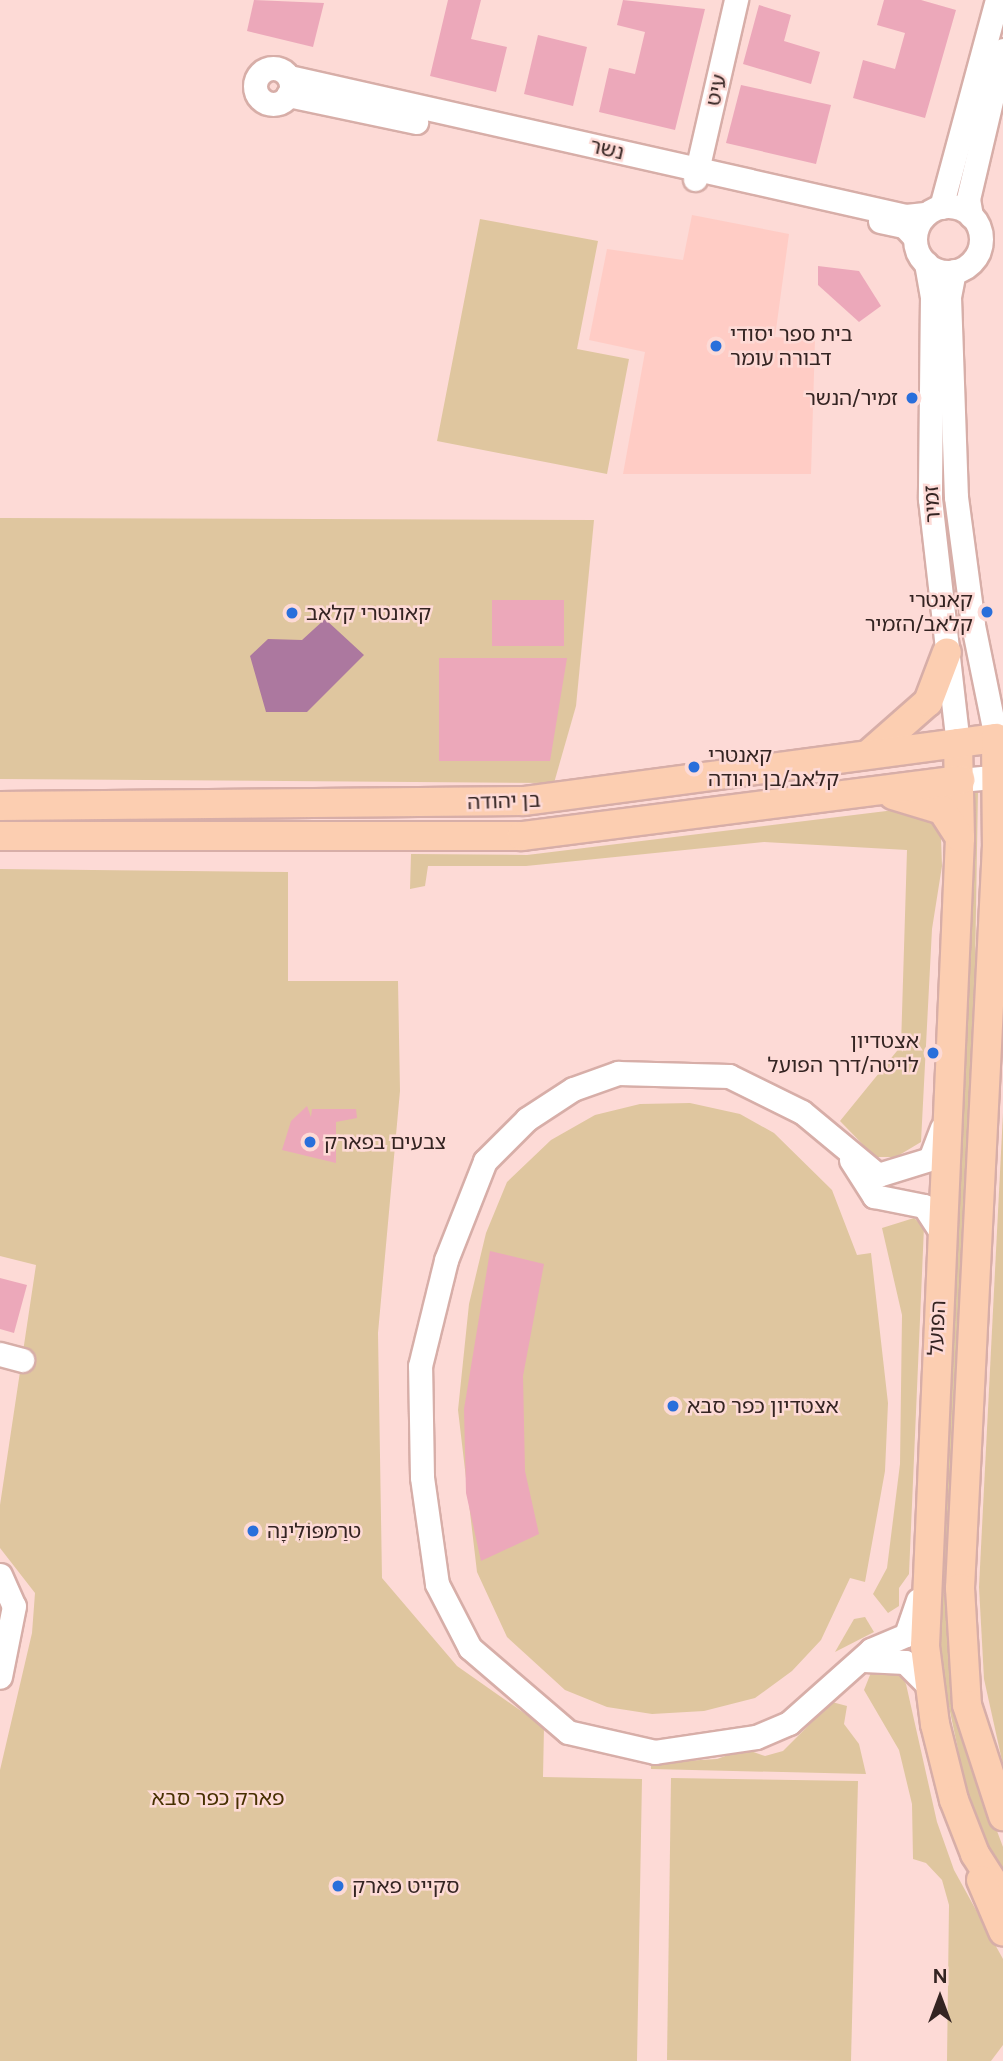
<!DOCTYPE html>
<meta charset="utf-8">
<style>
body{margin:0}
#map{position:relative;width:1003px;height:2061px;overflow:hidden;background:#fddad6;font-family:Figtree,"Noto Sans Hebrew",sans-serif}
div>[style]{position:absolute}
.built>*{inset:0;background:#ffccc5}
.green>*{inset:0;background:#dfc69f}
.water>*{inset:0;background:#ac789f}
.building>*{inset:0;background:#eca8ba}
.roads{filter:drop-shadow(2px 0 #d7aea8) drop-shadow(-2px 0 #d7aea8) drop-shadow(0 2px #d7aea8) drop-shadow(0 -2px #d7aea8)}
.minor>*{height:23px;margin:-11.5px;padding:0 11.5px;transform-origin:11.5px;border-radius:11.5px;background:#fff}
.minor>.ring{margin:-11.5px;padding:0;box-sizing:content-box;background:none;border:23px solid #fff;border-radius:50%}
.major>*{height:28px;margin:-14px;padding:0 14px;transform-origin:14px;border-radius:14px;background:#fcceb1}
.dots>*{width:19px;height:19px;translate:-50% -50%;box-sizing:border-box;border:4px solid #fddad6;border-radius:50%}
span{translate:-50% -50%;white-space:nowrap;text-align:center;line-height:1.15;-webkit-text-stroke:5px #fddad6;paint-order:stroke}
.street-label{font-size:21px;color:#342422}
.poi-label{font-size:21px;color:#342422}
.left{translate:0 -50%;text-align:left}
.right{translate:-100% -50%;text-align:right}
.park-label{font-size:21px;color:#473001}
.north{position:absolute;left:905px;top:1963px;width:70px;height:70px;-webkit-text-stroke:5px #fddad6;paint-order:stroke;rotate:0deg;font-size:19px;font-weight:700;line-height:28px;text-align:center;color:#342422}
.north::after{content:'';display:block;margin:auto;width:24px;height:32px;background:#342422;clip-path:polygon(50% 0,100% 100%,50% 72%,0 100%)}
</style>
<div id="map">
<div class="built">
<i style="clip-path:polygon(692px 215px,789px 234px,775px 337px,815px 340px,811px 474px,623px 474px,645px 352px,589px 340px,607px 249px,683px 260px)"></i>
</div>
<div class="green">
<i style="clip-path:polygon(480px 219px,598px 241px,577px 349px,629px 359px,607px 474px,437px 441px)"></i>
<i style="clip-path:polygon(0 518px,594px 520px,576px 706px,554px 783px,0 779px)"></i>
<i style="clip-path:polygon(970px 789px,978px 790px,974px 1028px,950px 1576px,976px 1775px,1003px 1847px,1003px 1879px,968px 1797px,936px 1645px)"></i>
<i style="clip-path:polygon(911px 808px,930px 819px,941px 838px,942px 866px,932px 929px,921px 1142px,896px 1157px,875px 1157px,840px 1121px,901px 1046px,907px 850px,764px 842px,526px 866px,428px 866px,425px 886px,410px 889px,411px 854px,527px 855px)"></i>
<i style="clip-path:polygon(0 869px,288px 872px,288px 981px,398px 981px,400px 1091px,378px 1333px,382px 1578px,457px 1666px,544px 1727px,543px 1777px,642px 1779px,637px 2061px,0 2061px,0 1770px,32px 1633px,35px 1593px,0 1548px,0 1505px,36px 1265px,0 1256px)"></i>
<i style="clip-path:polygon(690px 1103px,740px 1114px,774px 1133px,832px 1190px,857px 1255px,871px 1253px,888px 1403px,885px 1471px,865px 1582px,850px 1578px,821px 1640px,792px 1671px,755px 1698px,704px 1711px,652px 1714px,607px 1707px,565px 1690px,507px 1637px,477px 1572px,458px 1410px,469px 1304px,486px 1233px,507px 1182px,551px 1140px,595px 1115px,640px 1104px)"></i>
<i style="clip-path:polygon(1003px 1113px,1003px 1765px,984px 1679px,979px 1587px)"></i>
<i style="clip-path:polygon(914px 1218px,924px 1227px,909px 1574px,899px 1588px,899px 1606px,888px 1613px,873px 1594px,887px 1568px,900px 1464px,902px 1315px,882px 1228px)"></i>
<i style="clip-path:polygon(865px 1617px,874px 1632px,835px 1652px,854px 1619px)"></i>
<i style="clip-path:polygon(872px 1670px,900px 1673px,906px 1684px,937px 1822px,954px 1870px,1003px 1959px,1003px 2045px,991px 2061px,947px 2061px,949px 1905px,942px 1880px,926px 1863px,913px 1859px,912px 1804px,899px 1750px,864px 1690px)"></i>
<i style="clip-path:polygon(832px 1702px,847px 1706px,844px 1724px,859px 1744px,866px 1774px,651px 1769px,651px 1763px,717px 1759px,745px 1749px,765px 1756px,783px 1751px)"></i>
<i style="clip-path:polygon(671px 1778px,858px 1781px,851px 2061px,667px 2060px)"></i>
</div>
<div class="water">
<i style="clip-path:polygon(325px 619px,364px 655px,307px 712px,266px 712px,250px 656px,268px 639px,302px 640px)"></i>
</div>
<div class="building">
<i style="clip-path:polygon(254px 0,324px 3px,313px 47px,247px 31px)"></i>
<i style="clip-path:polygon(448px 0,481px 0,471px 39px,507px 47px,496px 92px,430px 76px)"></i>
<i style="clip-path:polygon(623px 0,705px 9px,675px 130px,599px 112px,609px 68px,635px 74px,645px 32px,617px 25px)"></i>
<i style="clip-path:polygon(884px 0,921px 0,956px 10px,925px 118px,853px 98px,863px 60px,895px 69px,905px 33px,877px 25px)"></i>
<i style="clip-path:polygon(759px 5px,791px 15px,784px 41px,820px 52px,811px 84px,743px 64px)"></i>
<i style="clip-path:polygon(538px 35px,587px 47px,573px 106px,524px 94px)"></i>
<i style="clip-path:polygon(741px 85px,831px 105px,816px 164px,726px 143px)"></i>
<i style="clip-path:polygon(818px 266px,859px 271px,881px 306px,859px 322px,818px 285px)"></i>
<i style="clip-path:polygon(492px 600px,564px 600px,564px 646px,492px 646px)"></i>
<i style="clip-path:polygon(439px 658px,567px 658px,550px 761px,439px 761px)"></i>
<i style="clip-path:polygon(307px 1106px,311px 1117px,312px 1109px,356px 1109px,357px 1118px,336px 1122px,336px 1163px,282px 1150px,291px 1121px)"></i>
<i style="clip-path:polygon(490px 1251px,544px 1264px,523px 1376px,525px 1471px,539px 1534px,481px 1561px,466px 1493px,464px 1409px)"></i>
<i style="clip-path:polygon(0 1278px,27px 1285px,14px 1333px,0 1329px)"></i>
</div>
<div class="roads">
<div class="minor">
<i class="ring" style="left:255px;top:68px;width:13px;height:13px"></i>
<i style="left:289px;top:77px;width:632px;rotate:12.7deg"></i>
<i style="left:906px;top:216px;width:19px;rotate:-6deg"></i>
<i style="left:288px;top:95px;width:131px;rotate:11.9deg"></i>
<i style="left:695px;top:179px;width:184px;rotate:-77.1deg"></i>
<i class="ring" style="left:915px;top:206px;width:43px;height:43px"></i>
<i style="left:941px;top:207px;width:214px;rotate:-74.9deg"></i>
<i style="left:971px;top:216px;width:17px;rotate:-100deg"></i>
<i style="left:968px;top:199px;width:153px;rotate:-76.8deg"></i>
<i style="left:880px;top:221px;width:25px;rotate:12deg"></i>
<i style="left:904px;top:226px;width:16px;rotate:47deg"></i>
<i style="left:926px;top:263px;width:34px;rotate:80deg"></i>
<i style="left:932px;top:296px;width:203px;rotate:90.6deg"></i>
<i style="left:930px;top:499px;width:246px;rotate:83.5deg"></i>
<i style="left:954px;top:271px;width:26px;rotate:101deg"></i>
<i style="left:949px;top:297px;width:200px;rotate:88deg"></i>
<i style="left:956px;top:497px;width:129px;rotate:82.4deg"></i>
<i style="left:973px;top:625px;width:115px;rotate:78.5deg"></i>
<i style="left:996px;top:738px;width:7px"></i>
<i style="left:960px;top:780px;width:43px;rotate:-5.3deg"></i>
<i style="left:851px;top:1160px;width:43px;rotate:57.4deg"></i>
<i style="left:874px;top:1196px;width:51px;rotate:11.3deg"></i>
<i style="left:924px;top:1206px;width:31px;rotate:57deg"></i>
<i style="left:0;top:1354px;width:23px;rotate:15deg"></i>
<i style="left:0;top:1575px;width:34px;rotate:66deg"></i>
<i style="left:14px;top:1606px;width:72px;rotate:101.2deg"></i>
<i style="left:918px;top:1600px;width:37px;rotate:109deg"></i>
<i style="left:906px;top:1635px;width:38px;rotate:157deg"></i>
<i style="left:871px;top:1650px;width:110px;rotate:138.3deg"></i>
<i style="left:789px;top:1723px;width:36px;rotate:157deg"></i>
<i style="left:756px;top:1737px;width:102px;rotate:171.6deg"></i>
<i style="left:655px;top:1752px;width:89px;rotate:-167.1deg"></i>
<i style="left:568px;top:1732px;width:129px;rotate:-139.4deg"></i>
<i style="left:470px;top:1648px;width:72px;rotate:-117.3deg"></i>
<i style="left:437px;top:1584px;width:108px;rotate:-98deg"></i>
<i style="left:422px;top:1477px;width:111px;rotate:-91deg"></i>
<i style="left:420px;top:1366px;width:109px;rotate:-76.2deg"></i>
<i style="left:446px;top:1260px;width:106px;rotate:-68.5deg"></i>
<i style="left:485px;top:1161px;width:59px;rotate:-45deg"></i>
<i style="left:527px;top:1119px;width:55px;rotate:-33.1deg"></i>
<i style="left:573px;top:1089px;width:48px;rotate:-19.6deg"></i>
<i style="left:618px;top:1073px;width:111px;rotate:1.5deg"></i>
<i style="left:729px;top:1076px;width:81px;rotate:26.3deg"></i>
<i style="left:802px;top:1112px;width:99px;rotate:39.7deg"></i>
<i style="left:878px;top:1175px;width:54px;rotate:-17.1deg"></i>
<i style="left:930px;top:1159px;width:33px;rotate:-69deg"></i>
<i style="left:864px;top:1660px;width:41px;rotate:2.8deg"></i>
<i style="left:905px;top:1662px;width:34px;rotate:45deg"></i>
</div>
<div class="major">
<i style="left:958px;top:743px;width:95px;rotate:88.8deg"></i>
<i style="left:960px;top:838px;width:809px;rotate:92.48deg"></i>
<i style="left:925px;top:1646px;width:79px;rotate:82.7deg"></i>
<i style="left:935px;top:1724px;width:78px;rotate:76deg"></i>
<i style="left:954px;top:1800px;width:58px;rotate:68.7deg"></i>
<i style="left:975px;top:1854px;width:52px;rotate:57.5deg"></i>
<i style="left:871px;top:752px;width:76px;rotate:-41.3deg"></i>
<i style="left:928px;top:702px;width:53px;rotate:-69.2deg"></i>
<i style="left:893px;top:795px;width:51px;rotate:17deg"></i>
<i style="left:942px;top:810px;width:33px;rotate:57deg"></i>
<i style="left:0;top:806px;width:524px;rotate:-0.55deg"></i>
<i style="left:524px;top:801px;width:476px;rotate:-7.6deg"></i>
<i style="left:996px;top:738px;width:107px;rotate:89.5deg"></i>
<i style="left:997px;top:845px;width:744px;rotate:92.85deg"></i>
<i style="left:960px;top:1588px;width:117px;rotate:86.6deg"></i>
<i style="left:967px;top:1705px;width:117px;rotate:72deg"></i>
<i style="left:0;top:836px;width:522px"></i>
<i style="left:522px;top:836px;width:442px;rotate:-7.3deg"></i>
<i style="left:981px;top:1880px;width:56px;rotate:66.7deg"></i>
</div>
</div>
<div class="dots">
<i style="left:716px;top:346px;background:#296fdb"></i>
<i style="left:912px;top:398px;background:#296fdb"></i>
<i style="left:987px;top:612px;background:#296fdb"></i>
<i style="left:292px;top:613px;background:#296fdb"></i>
<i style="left:694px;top:767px;background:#296fdb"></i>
<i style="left:933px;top:1053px;background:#296fdb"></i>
<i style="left:310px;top:1142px;background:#296fdb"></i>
<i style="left:673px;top:1406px;background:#296fdb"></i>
<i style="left:253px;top:1531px;background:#296fdb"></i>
<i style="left:338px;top:1886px;background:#296fdb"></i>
</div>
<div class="street-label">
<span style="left:716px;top:90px;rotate:-77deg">עיט</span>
<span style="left:607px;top:149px;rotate:13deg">נשר</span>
<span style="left:932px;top:504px;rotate:-93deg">זמיר</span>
<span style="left:504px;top:801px;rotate:-2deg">בן יהודה</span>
<span style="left:937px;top:1328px;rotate:-87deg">הפועל</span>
</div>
<div class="poi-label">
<span class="left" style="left:730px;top:346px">בית ספר יסודי<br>דבורה עומר</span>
<span class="right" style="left:898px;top:398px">זמיר/הנשר</span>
<span class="right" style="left:973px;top:612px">קאנטרי<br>קלאב/הזמיר</span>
<span class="left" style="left:306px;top:613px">קאונטרי קלאב</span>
<span class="left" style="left:708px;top:767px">קאנטרי<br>קלאב/בן יהודה</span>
<span class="right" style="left:919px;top:1053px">אצטדיון<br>לויטה/דרך הפועל</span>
<span class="left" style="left:324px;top:1142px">צבעים בפארק</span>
<span class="left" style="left:687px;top:1406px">אצטדיון כפר סבא</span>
<span class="left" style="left:267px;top:1531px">טרַמפּוֹלִינָה</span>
<span class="left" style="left:352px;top:1886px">סקייט פארק</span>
</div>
<div class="park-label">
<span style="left:218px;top:1798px">פארק כפר סבא</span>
</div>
<div class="north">N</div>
</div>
